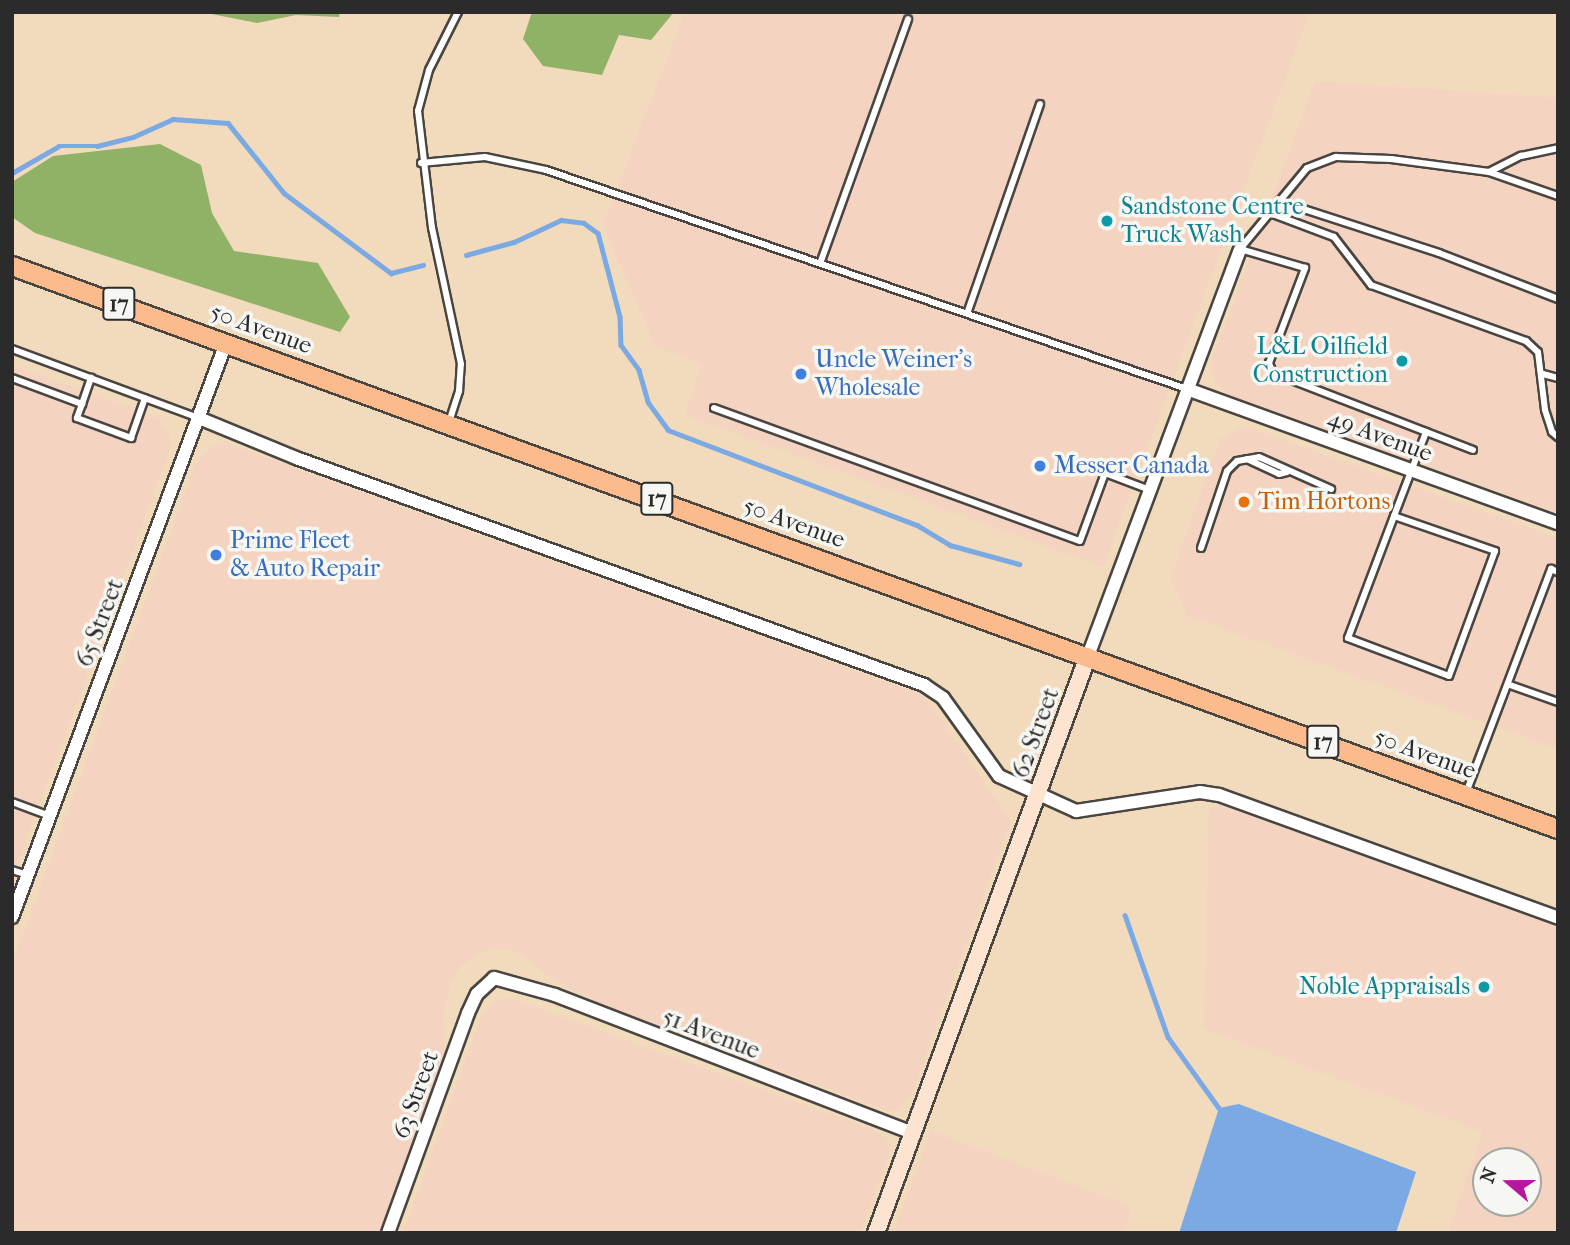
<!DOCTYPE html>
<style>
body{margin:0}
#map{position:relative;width:1570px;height:1245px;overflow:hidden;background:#f2dbbc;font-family:"IM FELL French Canon",serif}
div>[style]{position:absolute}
.built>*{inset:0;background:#f4d3c0}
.forest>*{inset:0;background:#8fb267}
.water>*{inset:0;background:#7aa9e3}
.stream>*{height:4.5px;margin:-2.25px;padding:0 2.25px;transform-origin:2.25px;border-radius:2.25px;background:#7aa9e3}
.roads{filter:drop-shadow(2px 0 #494541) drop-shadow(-2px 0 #494541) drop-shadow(0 2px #494541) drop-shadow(0 -2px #494541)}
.lane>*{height:6px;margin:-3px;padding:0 3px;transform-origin:3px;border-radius:3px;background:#fff}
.street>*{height:12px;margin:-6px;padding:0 6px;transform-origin:6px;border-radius:6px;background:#fff}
.secondary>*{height:16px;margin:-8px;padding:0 8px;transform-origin:8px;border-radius:8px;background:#fde4d1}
.primary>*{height:18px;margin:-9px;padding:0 9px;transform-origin:9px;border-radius:9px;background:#fbbb8c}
.dots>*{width:19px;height:19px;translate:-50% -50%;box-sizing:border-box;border:4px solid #f6f6f2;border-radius:50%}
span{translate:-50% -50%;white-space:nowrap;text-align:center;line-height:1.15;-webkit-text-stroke:7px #f6f6f2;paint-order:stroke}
.shield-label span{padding:2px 5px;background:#f6f6f2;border:2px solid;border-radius:5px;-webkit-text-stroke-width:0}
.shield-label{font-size:23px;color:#2b2b2b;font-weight:700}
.culture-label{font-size:24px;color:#0d838f}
.left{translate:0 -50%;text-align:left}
.right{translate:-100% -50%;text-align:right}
.street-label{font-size:24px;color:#2b2b2b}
.shop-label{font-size:24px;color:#366cbe}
.food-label{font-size:24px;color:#c56008}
.frame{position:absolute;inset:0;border:14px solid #2b2b2b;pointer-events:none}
.north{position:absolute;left:1472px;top:1147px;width:70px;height:70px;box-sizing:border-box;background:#f6f6f2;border:2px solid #a5a5a2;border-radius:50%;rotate:290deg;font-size:19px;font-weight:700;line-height:28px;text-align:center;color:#2b2b2b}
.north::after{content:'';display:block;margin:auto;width:24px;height:32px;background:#b5179e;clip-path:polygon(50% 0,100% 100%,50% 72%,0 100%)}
</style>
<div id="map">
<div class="built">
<i style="clip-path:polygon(685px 12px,1310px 12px,1103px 567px,685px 415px,702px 363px,656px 348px,603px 225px)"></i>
<i style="clip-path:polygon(1315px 81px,1558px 98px,1558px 513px,1229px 395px,1214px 381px,1211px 363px)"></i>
<i style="clip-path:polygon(12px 365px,159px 418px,169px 433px,171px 447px,12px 879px)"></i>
<i style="clip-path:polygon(1244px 426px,1558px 538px,1558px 749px,1188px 616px,1170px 579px,1220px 439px)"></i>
<i style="clip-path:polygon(223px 442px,919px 694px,931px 705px,1011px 821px,910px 1098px,897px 1111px,885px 1110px,611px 1008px,554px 980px,514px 950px,488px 949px,461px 966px,449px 987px,443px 1017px,444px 1059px,380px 1233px,12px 1233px,12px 964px,195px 465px,210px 447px)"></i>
<i style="clip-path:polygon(evenodd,1222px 806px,1558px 927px,1558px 1233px,1448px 1233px,1483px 1132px,1204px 1029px,1209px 807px,1222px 806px,1528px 1161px,1528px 1203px,1486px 1203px,1486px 1161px,1528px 1161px)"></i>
<i style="clip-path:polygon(509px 997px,874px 1130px,887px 1139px,889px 1153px,860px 1233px,403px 1233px,480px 1019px,494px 1001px)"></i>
<i style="clip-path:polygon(931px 1131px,1132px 1207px,1123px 1233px,893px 1233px)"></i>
</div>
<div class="forest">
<i style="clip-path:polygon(201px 12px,340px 12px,339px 17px,296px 15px,257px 23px)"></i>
<i style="clip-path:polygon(532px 12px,674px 12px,651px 40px,619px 35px,602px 75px,543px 66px,523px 39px)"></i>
<i style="clip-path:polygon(160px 144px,201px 165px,212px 213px,234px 251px,318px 263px,350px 317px,340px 332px,35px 233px,12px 217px,12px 182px,53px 156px)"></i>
</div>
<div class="water">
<i style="clip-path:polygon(1239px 1104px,1416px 1172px,1396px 1233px,1179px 1233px,1219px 1108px)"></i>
</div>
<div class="stream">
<i style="left:12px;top:173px;width:54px;rotate:-29.9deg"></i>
<i style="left:59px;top:146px;width:38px"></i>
<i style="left:97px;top:146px;width:37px;rotate:-14deg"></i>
<i style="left:133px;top:137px;width:44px;rotate:-24.2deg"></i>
<i style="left:173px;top:119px;width:55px;rotate:4.2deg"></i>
<i style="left:228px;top:123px;width:90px;rotate:51.3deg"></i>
<i style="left:284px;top:193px;width:134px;rotate:36.8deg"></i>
<i style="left:391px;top:273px;width:33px;rotate:-14deg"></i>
<i style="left:466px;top:255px;width:50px;rotate:-15.2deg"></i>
<i style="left:514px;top:242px;width:52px;rotate:-25.1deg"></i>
<i style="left:561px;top:220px;width:23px;rotate:7deg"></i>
<i style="left:584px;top:223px;width:17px;rotate:36deg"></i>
<i style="left:598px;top:233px;width:87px;rotate:75.3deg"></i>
<i style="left:620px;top:317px;width:28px;rotate:88deg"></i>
<i style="left:621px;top:345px;width:31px;rotate:54deg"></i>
<i style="left:639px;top:370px;width:33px;rotate:74deg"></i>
<i style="left:648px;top:402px;width:34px;rotate:54deg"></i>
<i style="left:668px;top:430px;width:267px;rotate:20.9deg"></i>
<i style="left:917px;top:525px;width:39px;rotate:31deg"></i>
<i style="left:950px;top:545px;width:72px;rotate:15.4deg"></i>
<i style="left:1125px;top:915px;width:129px;rotate:70.6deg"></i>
<i style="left:1168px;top:1037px;width:87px;rotate:54.3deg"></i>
</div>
<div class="roads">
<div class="lane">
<i style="left:421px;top:163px;width:64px;rotate:-5.4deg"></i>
<i style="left:485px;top:157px;width:62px;rotate:12deg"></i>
<i style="left:546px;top:170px;width:677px;rotate:18.86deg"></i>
<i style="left:1489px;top:172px;width:36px;rotate:-27deg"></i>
<i style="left:1521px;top:156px;width:38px;rotate:-12deg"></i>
<i style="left:1279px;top:201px;width:168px;rotate:18deg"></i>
<i style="left:1439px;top:253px;width:128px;rotate:21.1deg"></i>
<i style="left:1270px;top:213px;width:68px;rotate:20.6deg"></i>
<i style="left:1334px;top:237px;width:61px;rotate:52.4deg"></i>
<i style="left:1371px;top:285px;width:165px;rotate:19.9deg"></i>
<i style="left:1526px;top:341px;width:16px;rotate:43deg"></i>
<i style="left:1538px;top:352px;width:58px;rotate:83.1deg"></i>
<i style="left:1545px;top:410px;width:23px;rotate:72deg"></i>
<i style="left:1552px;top:432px;width:8px;rotate:40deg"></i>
<i style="left:821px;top:261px;width:257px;rotate:-70.2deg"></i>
<i style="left:968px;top:311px;width:219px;rotate:-70.8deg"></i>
<i style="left:12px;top:349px;width:199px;rotate:20.3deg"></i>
<i style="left:1543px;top:374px;width:16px;rotate:15deg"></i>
<i style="left:12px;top:378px;width:75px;rotate:20.4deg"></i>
<i style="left:82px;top:404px;width:28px;rotate:-71deg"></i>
<i style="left:82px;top:404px;width:15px;rotate:110deg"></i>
<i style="left:77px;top:418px;width:58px;rotate:20.3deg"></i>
<i style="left:131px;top:438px;width:42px;rotate:-70.7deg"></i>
<i style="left:714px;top:408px;width:389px;rotate:20deg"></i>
<i style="left:1080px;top:541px;width:72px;rotate:-69.8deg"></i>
<i style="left:1105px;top:473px;width:48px;rotate:20.7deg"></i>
<i style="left:449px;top:422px;width:33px;rotate:-72deg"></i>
<i style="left:459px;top:391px;width:27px;rotate:-86deg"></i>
<i style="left:461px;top:364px;width:139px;rotate:-102deg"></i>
<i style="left:432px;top:228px;width:118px;rotate:-96.8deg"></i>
<i style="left:418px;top:111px;width:42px;rotate:-75deg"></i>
<i style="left:429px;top:70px;width:65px;rotate:-63.4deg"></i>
<i style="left:1473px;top:450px;width:214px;rotate:-158.9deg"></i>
<i style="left:1273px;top:373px;width:11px;rotate:-112deg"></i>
<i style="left:1269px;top:363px;width:102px;rotate:-69.2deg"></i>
<i style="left:1305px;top:268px;width:68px;rotate:-163.7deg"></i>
<i style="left:1240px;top:249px;width:105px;rotate:-50.4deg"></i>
<i style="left:1307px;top:168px;width:31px;rotate:-21deg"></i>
<i style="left:1336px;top:157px;width:55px;rotate:2.1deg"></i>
<i style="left:1391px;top:159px;width:99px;rotate:7.6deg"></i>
<i style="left:1489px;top:172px;width:73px;rotate:19.2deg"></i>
<i style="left:1247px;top:459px;width:35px;rotate:25deg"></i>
<i style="left:1279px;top:474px;width:8px;rotate:-14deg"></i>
<i style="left:1394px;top:516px;width:107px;rotate:19.1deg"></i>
<i style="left:1495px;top:551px;width:133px;rotate:110.2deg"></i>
<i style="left:1449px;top:676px;width:108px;rotate:-159.4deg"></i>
<i style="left:1348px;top:638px;width:130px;rotate:-69.3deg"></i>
<i style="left:1394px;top:516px;width:90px;rotate:-69.1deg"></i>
<i style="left:1201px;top:548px;width:81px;rotate:-71.3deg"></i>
<i style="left:1227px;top:471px;width:14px;rotate:-45deg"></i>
<i style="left:1237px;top:461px;width:22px;rotate:-10deg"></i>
<i style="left:1259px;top:457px;width:79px;rotate:24deg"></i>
<i style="left:1510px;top:685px;width:51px;rotate:19.5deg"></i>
<i style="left:1466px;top:793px;width:240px;rotate:-69.2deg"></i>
<i style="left:1551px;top:569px;width:8px;rotate:23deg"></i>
<i style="left:12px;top:802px;width:40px;rotate:20.2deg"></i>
<i style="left:12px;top:870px;width:16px;rotate:18deg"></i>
</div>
<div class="street">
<i style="left:1187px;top:389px;width:394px;rotate:19.9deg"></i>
<i style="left:199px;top:418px;width:105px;rotate:22.4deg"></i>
<i style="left:296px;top:458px;width:668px;rotate:19.87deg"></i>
<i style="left:924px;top:685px;width:23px;rotate:34deg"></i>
<i style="left:943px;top:698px;width:96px;rotate:54.3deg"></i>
<i style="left:999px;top:776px;width:85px;rotate:24.4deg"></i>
<i style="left:1076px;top:811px;width:125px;rotate:-8.7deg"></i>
<i style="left:1200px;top:792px;width:19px;rotate:9deg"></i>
<i style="left:1219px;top:795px;width:361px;rotate:19.9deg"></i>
<i style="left:1088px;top:656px;width:434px;rotate:-69.5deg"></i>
<i style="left:12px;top:917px;width:613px;rotate:-69.55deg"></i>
<i style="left:388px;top:1233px;width:234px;rotate:-70deg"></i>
<i style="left:468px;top:1013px;width:21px;rotate:-65deg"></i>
<i style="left:477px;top:994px;width:23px;rotate:-43deg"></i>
<i style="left:494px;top:978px;width:63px;rotate:15.6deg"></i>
<i style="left:555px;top:995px;width:384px;rotate:21.1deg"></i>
</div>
<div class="secondary">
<i style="left:876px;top:1233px;width:615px;rotate:-69.83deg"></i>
</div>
<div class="primary">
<i style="left:12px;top:266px;width:1645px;rotate:20.01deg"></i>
</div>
</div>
<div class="dots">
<i style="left:1107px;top:221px;background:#0f9aa8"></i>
<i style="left:1402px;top:361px;background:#0f9aa8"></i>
<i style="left:801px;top:374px;background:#3f7fe0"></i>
<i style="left:1040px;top:466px;background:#3f7fe0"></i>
<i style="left:1244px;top:502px;background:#e8710a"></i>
<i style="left:216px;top:555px;background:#3f7fe0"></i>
<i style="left:1484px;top:987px;background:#0f9aa8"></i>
</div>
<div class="shield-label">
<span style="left:119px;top:304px">17</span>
<span style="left:657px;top:499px">17</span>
<span style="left:1323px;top:742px">17</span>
</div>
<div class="culture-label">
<span class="left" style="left:1121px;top:221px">Sandstone Centre<br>Truck Wash</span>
<span class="right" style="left:1388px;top:361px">L&amp;L Oilfield<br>Construction</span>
<span class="right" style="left:1470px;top:987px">Noble Appraisals</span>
</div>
<div class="street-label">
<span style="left:261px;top:329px;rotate:20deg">50 Avenue</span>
<span style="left:1380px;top:436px;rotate:20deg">49 Avenue</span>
<span style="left:794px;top:523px;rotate:20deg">50 Avenue</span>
<span style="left:100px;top:623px;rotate:-69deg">65 Street</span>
<span style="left:1036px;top:733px;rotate:-70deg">62 Street</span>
<span style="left:1425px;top:754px;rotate:20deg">50 Avenue</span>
<span style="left:711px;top:1034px;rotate:21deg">51 Avenue</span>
<span style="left:416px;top:1095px;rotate:-70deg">63 Street</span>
</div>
<div class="shop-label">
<span class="left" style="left:815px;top:374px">Uncle Weiner's<br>Wholesale</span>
<span class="left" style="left:1054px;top:466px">Messer Canada</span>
<span class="left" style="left:230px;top:555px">Prime Fleet<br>&amp; Auto Repair</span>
</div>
<div class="food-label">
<span class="left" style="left:1258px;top:502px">Tim Hortons</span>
</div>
<div class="frame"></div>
<div class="north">N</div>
</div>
